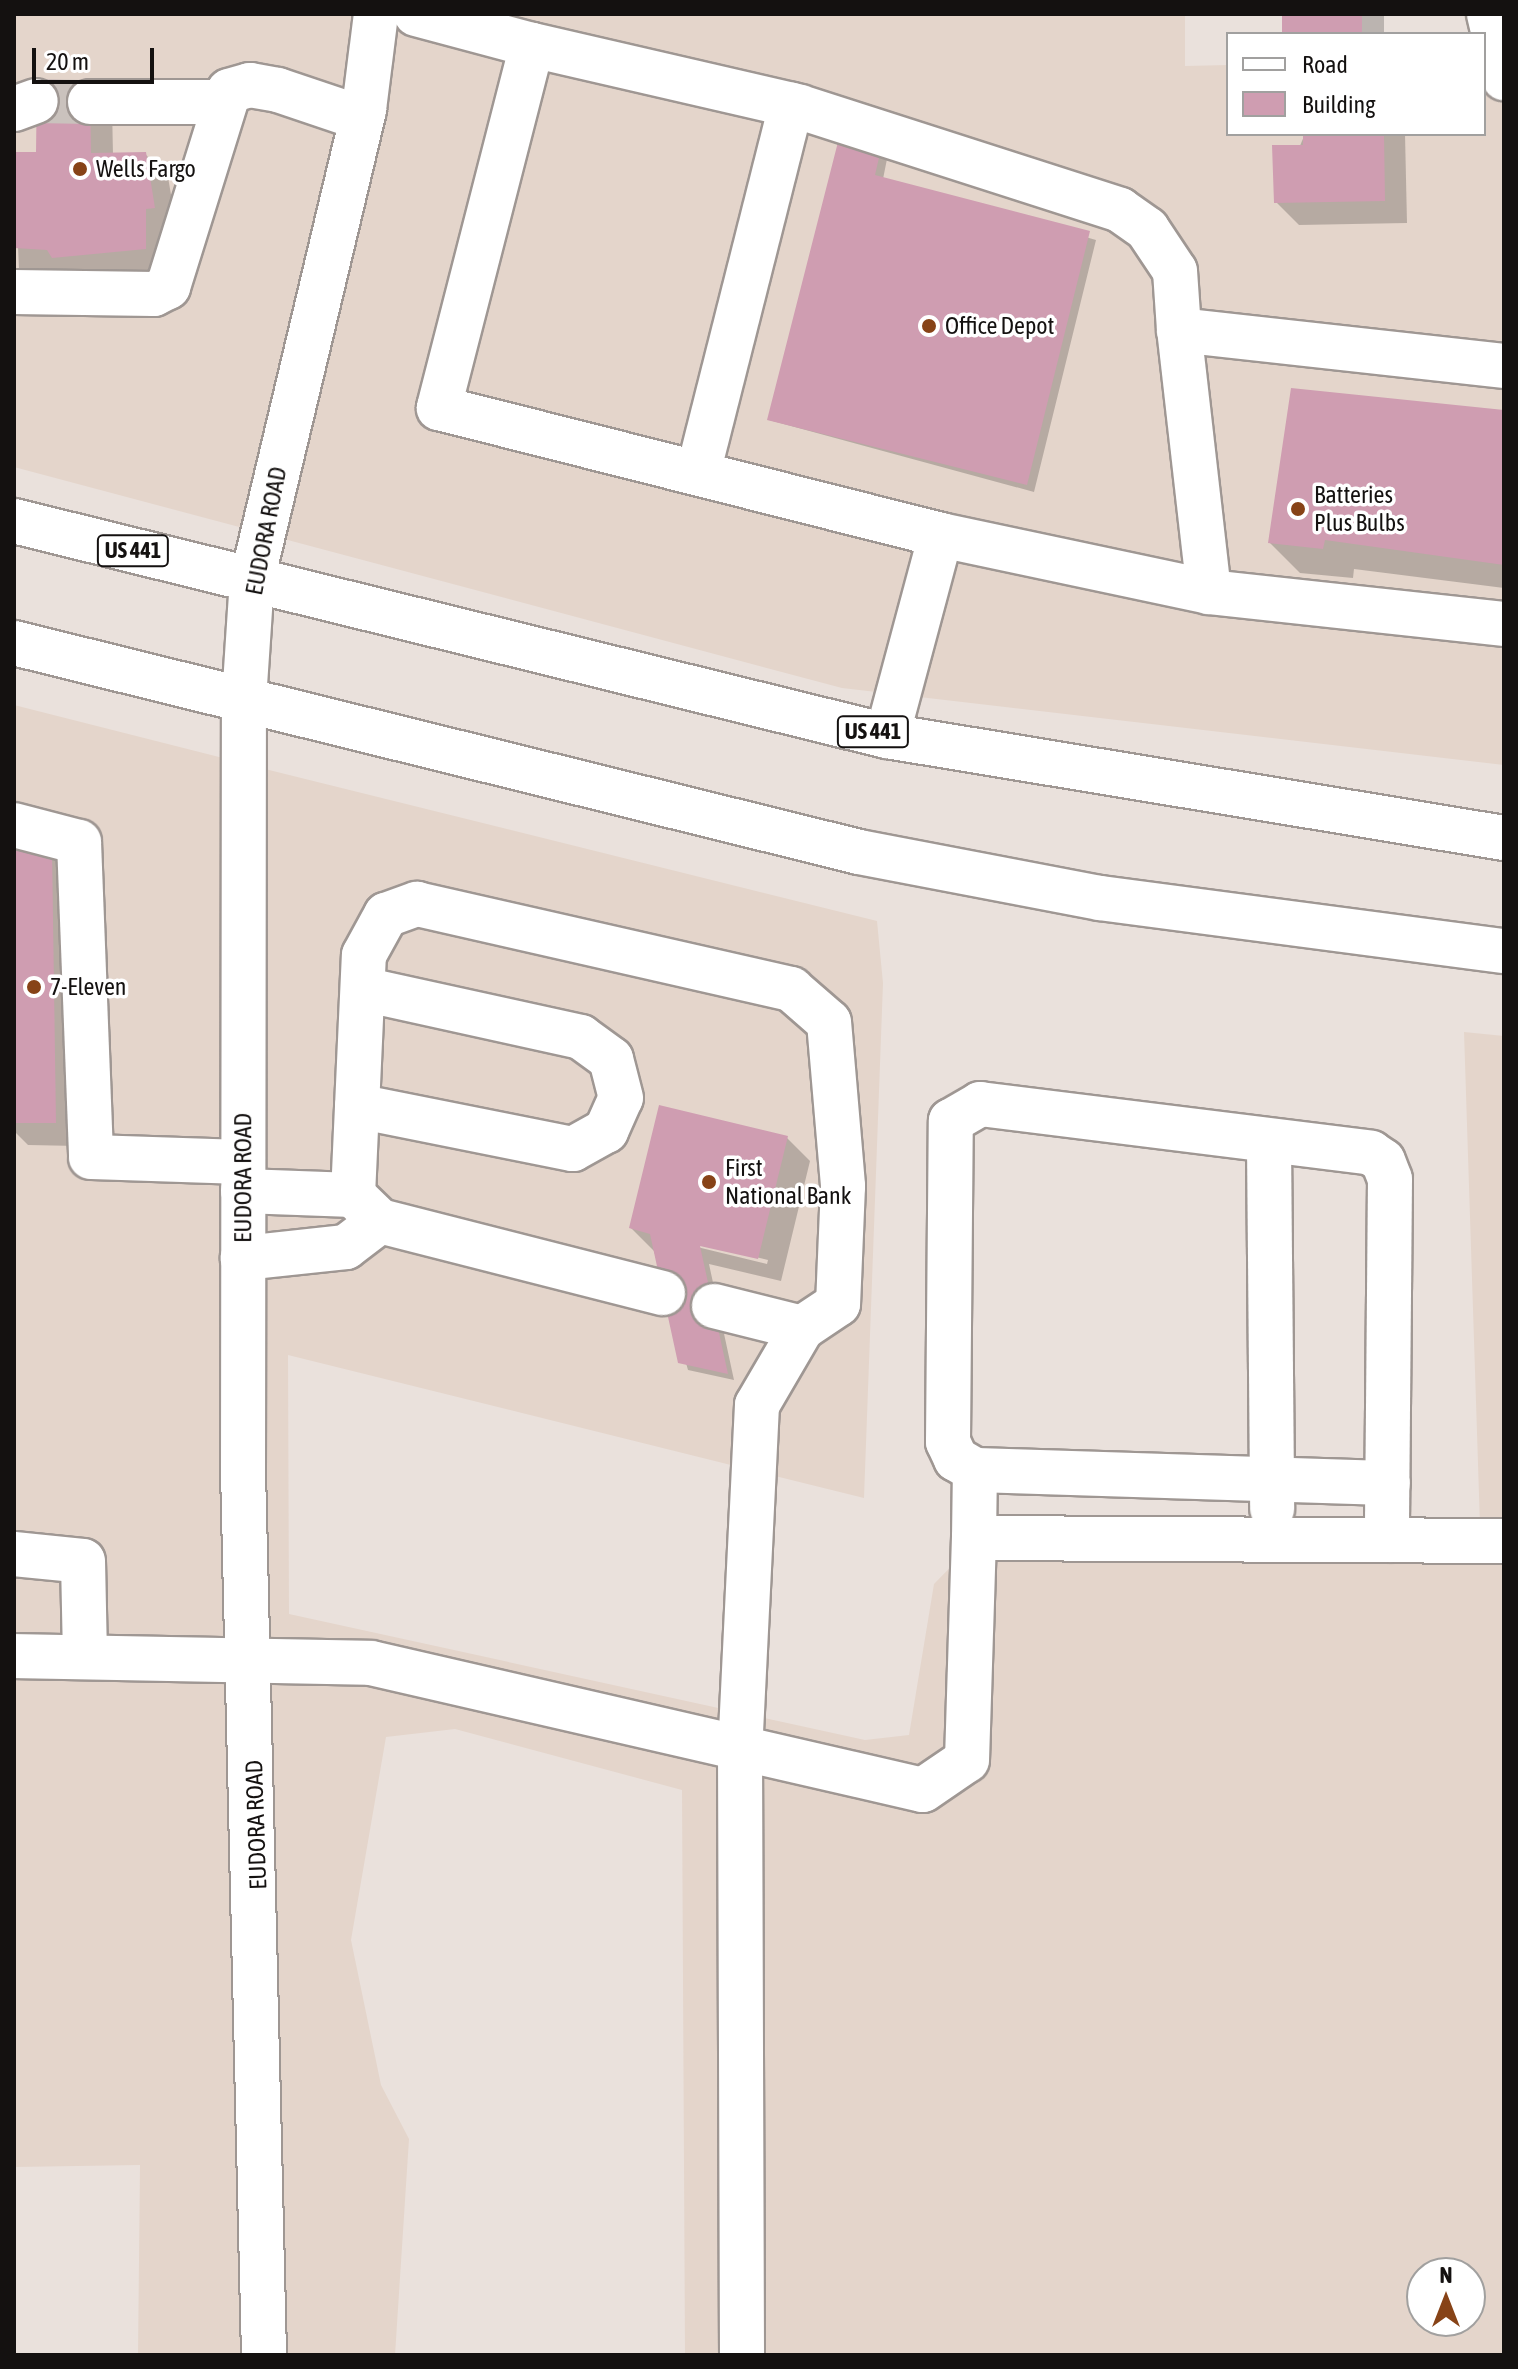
<!DOCTYPE html>
<style>
body{margin:0}
#map{position:relative;width:1518px;height:2369px;overflow:hidden;background:#eae1dc;font-family:"Asap Condensed",sans-serif}
div>[style]{position:absolute}
.built>*{inset:0;background:#e4d5cb}
.shadow>*{inset:0;background:#0003}
.building>*{inset:0;background:#cf9db1}
.minor-tunnel>*{height:44px;margin-top:-22px;transform-origin:0;background:repeating-linear-gradient(90deg,#cac2bd 0 44px,transparent 0 66px)}
.roads{filter:drop-shadow(2px 0 #9f9793) drop-shadow(-2px 0 #9f9793) drop-shadow(0 2px #9f9793) drop-shadow(0 -2px #9f9793)}
.minor>*{height:44px;margin:-22px;padding:0 22px;transform-origin:22px;border-radius:22px;background:#fff}
.major>*{height:44px;margin:-22px;padding:0 22px;transform-origin:22px;border-radius:22px;background:#fff}
.dots>*{width:22px;height:22px;translate:-50% -50%;box-sizing:border-box;border:4px solid #fff;border-radius:50%}
span{translate:-50% -50%;white-space:nowrap;text-align:center;line-height:1.15;-webkit-text-stroke:7px #fff;paint-order:stroke}
.shield-label span{padding:2px 6px;background:#fff;border:2px solid;border-radius:6px;-webkit-text-stroke-width:0}
.shield-label{font-size:22px;color:#141110;font-weight:700}
.poi-label{font-size:24px;color:#141110}
.left{translate:0 -50%;text-align:left}
.street-label{font-size:24px;color:#141110}
.frame{position:absolute;inset:0;border:16px solid #141110;pointer-events:none}
.legend{position:absolute;left:1226px;top:32px;width:260px;height:104px;box-sizing:border-box;background:#fff;border:2px solid #a1a09f;margin:0;padding:10px 14px;list-style:none;font-size:24px;color:#141110}
.legend li{display:flex;align-items:center;gap:16px;height:40px}
.legend b{width:40px;border:2px solid #a1a09f}
.north{position:absolute;left:1406px;top:2257px;width:80px;height:80px;box-sizing:border-box;background:#fff;border:2px solid #a1a09f;border-radius:50%;rotate:0deg;font-size:22px;font-weight:700;line-height:32px;text-align:center;color:#141110}
.north::after{content:'';display:block;margin:auto;width:28px;height:36px;background:#874317;clip-path:polygon(50% 0,100% 100%,50% 72%,0 100%)}
.scale{position:absolute;left:32px;top:48px;width:122px;height:36px;box-sizing:border-box;border:4px solid #141110;border-top:0;padding-left:10px;font-size:24px;line-height:28px;white-space:nowrap;color:#141110;-webkit-text-stroke:6px #fff;paint-order:stroke}
</style>
<div id="map">
<div class="built">
<i style="clip-path:polygon(14px 14px,356px 14px,343px 104px,243px 528px,14px 467px)"></i>
<i style="clip-path:polygon(397px 14px,1185px 14px,1185px 66px,1228px 65px,1228px 134px,1484px 134px,1484px 62px,1504px 62px,1504px 765px,842px 688px,284px 539px,385px 113px)"></i>
<i style="clip-path:polygon(14px 705px,223px 758px,243px 2355px,138px 2355px,140px 2165px,14px 2167px)"></i>
<i style="clip-path:polygon(evenodd,265px 769px,877px 921px,883px 983px,864px 1498px,288px 1355px,289px 1614px,865px 1740px,909px 1735px,934px 1584px,977px 1540px,1480px 1525px,1464px 1032px,1504px 1036px,1504px 2355px,685px 2355px,682px 1790px,455px 1729px,386px 1737px,351px 1940px,381px 2085px,409px 2139px,395px 2355px,285px 2355px,264px 1472px,265px 769px,1422px 2273px,1470px 2273px,1470px 2321px,1422px 2321px,1422px 2273px)"></i>
</div>
<div class="shadow">
<i style="clip-path:polygon(1287px 14px,1384px 14px,1384px 34px,1286px 34px)"></i>
<i style="clip-path:polygon(112px 106px,113px 155px,145px 154px,168px 177px,177px 230px,168px 271px,77px 281px,69px 272px,19px 269px,14px 154px,38px 154px)"></i>
<i style="clip-path:polygon(1305px 134px,1405px 134px,1407px 223px,1299px 225px,1276px 202px)"></i>
<i style="clip-path:polygon(880px 151px,887px 159px,883px 179px,1096px 240px,1034px 492px,769px 420px)"></i>
<i style="clip-path:polygon(1504px 412px,1504px 588px,1354px 569px,1353px 578px,1300px 573px,1270px 543px)"></i>
<i style="clip-path:polygon(14px 853px,52px 853px,75px 876px,78px 1146px,28px 1145px,14px 1131px)"></i>
<i style="clip-path:polygon(evenodd,787px 1138px,810px 1161px,781px 1281px,709px 1264px,734px 1380px,688px 1370px,654px 1251px,631px 1228px,787px 1138px,656px 1233px,768px 1260px,767px 1264px,656px 1237px,656px 1233px)"></i>
</div>
<div class="building">
<i style="clip-path:polygon(1282px 14px,1362px 14px,1362px 34px,1282px 34px)"></i>
<i style="clip-path:polygon(37px 79px,90px 81px,91px 153px,146px 152px,155px 208px,146px 209px,146px 249px,52px 258px,47px 250px,14px 248px,14px 152px,36px 152px)"></i>
<i style="clip-path:polygon(1303px 134px,1384px 134px,1385px 201px,1274px 203px,1272px 145px,1303px 145px)"></i>
<i style="clip-path:polygon(839px 138px,881px 149px,875px 175px,1090px 231px,1027px 485px,767px 420px)"></i>
<i style="clip-path:polygon(1291px 388px,1504px 410px,1504px 565px,1325px 540px,1323px 549px,1268px 543px)"></i>
<i style="clip-path:polygon(14px 851px,52px 851px,56px 1123px,14px 1123px)"></i>
<i style="clip-path:polygon(659px 1105px,788px 1136px,758px 1259px,700px 1246px,728px 1374px,678px 1363px,650px 1234px,629px 1228px)"></i>
</div>
<div class="minor-tunnel">
<i style="left:36px;top:101px;width:54px;rotate:1.1deg"></i>
</div>
<div class="roads">
<div class="minor">
<i style="left:416px;top:14px;width:120px;rotate:15deg"></i>
<i style="left:532px;top:45px;width:375px;rotate:104.4deg"></i>
<i style="left:439px;top:408px;width:518px;rotate:14.2deg"></i>
<i style="left:941px;top:535px;width:274px;rotate:12deg"></i>
<i style="left:1209px;top:592px;width:297px;rotate:6.2deg"></i>
<i style="left:1489px;top:14px;width:66px;rotate:76.8deg"></i>
<i style="left:532px;top:45px;width:275px;rotate:13deg"></i>
<i style="left:800px;top:107px;width:336px;rotate:17.8deg"></i>
<i style="left:1120px;top:210px;width:33px;rotate:35deg"></i>
<i style="left:1147px;top:229px;width:50px;rotate:56.3deg"></i>
<i style="left:1175px;top:271px;width:59px;rotate:86.1deg"></i>
<i style="left:90px;top:102px;width:132px"></i>
<i style="left:14px;top:109px;width:23px;rotate:-20deg"></i>
<i style="left:14px;top:292px;width:140px;rotate:0.8deg"></i>
<i style="left:154px;top:294px;width:16px;rotate:-27deg"></i>
<i style="left:168px;top:287px;width:205px;rotate:-72.7deg"></i>
<i style="left:229px;top:91px;width:22px;rotate:-16deg"></i>
<i style="left:250px;top:85px;width:28px;rotate:10deg"></i>
<i style="left:278px;top:90px;width:88px;rotate:18.6deg"></i>
<i style="left:698px;top:473px;width:380px;rotate:-75.8deg"></i>
<i style="left:1209px;top:592px;width:264px;rotate:-96.5deg"></i>
<i style="left:1179px;top:330px;width:327px;rotate:6.3deg"></i>
<i style="left:887px;top:736px;width:208px;rotate:-75deg"></i>
<i style="left:14px;top:825px;width:67px;rotate:14.7deg"></i>
<i style="left:79px;top:842px;width:315px;rotate:87.8deg"></i>
<i style="left:91px;top:1157px;width:152px;rotate:1.9deg"></i>
<i style="left:357px;top:1106px;width:220px;rotate:11.3deg"></i>
<i style="left:573px;top:1149px;width:38px;rotate:-29deg"></i>
<i style="left:606px;top:1131px;width:36px;rotate:-66deg"></i>
<i style="left:621px;top:1098px;width:40px;rotate:-104.4deg"></i>
<i style="left:611px;top:1059px;width:37px;rotate:-144deg"></i>
<i style="left:581px;top:1037px;width:223px;rotate:-167.6deg"></i>
<i style="left:1269px;top:1143px;width:366px;rotate:89.5deg"></i>
<i style="left:243px;top:1191px;width:110px;rotate:2.1deg"></i>
<i style="left:353px;top:1195px;width:37px;rotate:44deg"></i>
<i style="left:380px;top:1221px;width:43px;rotate:142.6deg"></i>
<i style="left:346px;top:1247px;width:104px;rotate:173.9deg"></i>
<i style="left:353px;top:1195px;width:240px;rotate:-87.4deg"></i>
<i style="left:364px;top:955px;width:46px;rotate:-61.2deg"></i>
<i style="left:386px;top:915px;width:33px;rotate:-20deg"></i>
<i style="left:417px;top:904px;width:384px;rotate:12.8deg"></i>
<i style="left:791px;top:989px;width:50px;rotate:41deg"></i>
<i style="left:829px;top:1022px;width:165px;rotate:85.1deg"></i>
<i style="left:843px;top:1186px;width:118px;rotate:92.4deg"></i>
<i style="left:838px;top:1304px;width:43px;rotate:146.3deg"></i>
<i style="left:802px;top:1328px;width:89px;rotate:120.3deg"></i>
<i style="left:757px;top:1405px;width:345px;rotate:92.8deg"></i>
<i style="left:740px;top:1750px;width:605px;rotate:89.81deg"></i>
<i style="left:380px;top:1221px;width:292px;rotate:14.3deg"></i>
<i style="left:714px;top:1306px;width:91px;rotate:14deg"></i>
<i style="left:975px;top:1470px;width:413px;rotate:1.8deg"></i>
<i style="left:974px;top:1538px;width:68px;rotate:-89.2deg"></i>
<i style="left:975px;top:1470px;width:22px;rotate:-150deg"></i>
<i style="left:956px;top:1459px;width:19px;rotate:-115deg"></i>
<i style="left:948px;top:1442px;width:321px;rotate:-89.5deg"></i>
<i style="left:951px;top:1121px;width:34px;rotate:-30deg"></i>
<i style="left:980px;top:1104px;width:394px;rotate:7.1deg"></i>
<i style="left:1371px;top:1153px;width:14px;rotate:34deg"></i>
<i style="left:1383px;top:1161px;width:19px;rotate:69deg"></i>
<i style="left:1390px;top:1179px;width:361px;rotate:90.5deg"></i>
<i style="left:14px;top:1554px;width:69px;rotate:5.8deg"></i>
<i style="left:83px;top:1561px;width:95px;rotate:88.8deg"></i>
<i style="left:14px;top:1656px;width:357px;rotate:1.1deg"></i>
<i style="left:371px;top:1663px;width:566px;rotate:12.96deg"></i>
<i style="left:923px;top:1790px;width:53px;rotate:-34.3deg"></i>
<i style="left:967px;top:1760px;width:222px;rotate:-88.2deg"></i>
<i style="left:974px;top:1538px;width:530px;rotate:0.32deg"></i>
<i style="left:264px;top:2355px;width:883px;rotate:-91.36deg"></i>
<i style="left:243px;top:1472px;width:772px;rotate:-89.93deg"></i>
<i style="left:244px;top:700px;width:120px;rotate:-86.2deg"></i>
<i style="left:252px;top:580px;width:484px;rotate:-76.6deg"></i>
<i style="left:364px;top:109px;width:96px;rotate:-82.8deg"></i>
</div>
<div class="major">
<i style="left:14px;top:521px;width:899px;rotate:13.84deg"></i>
<i style="left:887px;top:736px;width:625px;rotate:9.39deg"></i>
<i style="left:14px;top:643px;width:870px;rotate:13.89deg"></i>
<i style="left:859px;top:852px;width:245px;rotate:10.8deg"></i>
<i style="left:1100px;top:898px;width:407px;rotate:7.5deg"></i>
</div>
</div>
<div class="dots">
<i style="left:80px;top:169px;background:#874317"></i>
<i style="left:929px;top:326px;background:#874317"></i>
<i style="left:1298px;top:509px;background:#874317"></i>
<i style="left:34px;top:987px;background:#874317"></i>
<i style="left:709px;top:1182px;background:#874317"></i>
</div>
<div class="shield-label">
<span style="left:133px;top:551px">US 441</span>
<span style="left:873px;top:732px">US 441</span>
</div>
<div class="poi-label">
<span class="left" style="left:96px;top:169px">Wells Fargo</span>
<span class="left" style="left:945px;top:326px">Office Depot</span>
<span class="left" style="left:1314px;top:509px">Batteries<br>Plus Bulbs</span>
<span class="left" style="left:50px;top:987px">7-Eleven</span>
<span class="left" style="left:725px;top:1182px">First<br>National Bank</span>
</div>
<div class="street-label">
<span style="left:266px;top:531px;rotate:-79deg">EUDORA ROAD</span>
<span style="left:243px;top:1178px;rotate:-90deg">EUDORA ROAD</span>
<span style="left:256px;top:1825px;rotate:-92deg">EUDORA ROAD</span>
</div>
<div class="frame"></div>
<ul class="legend">
<li><b style="height:10px;background:#fff"></b>Road</li>
<li><b style="height:22px;background:#cf9db1"></b>Building</li>
</ul>
<div class="north">N</div>
<div class="scale">20 m</div>
</div>
